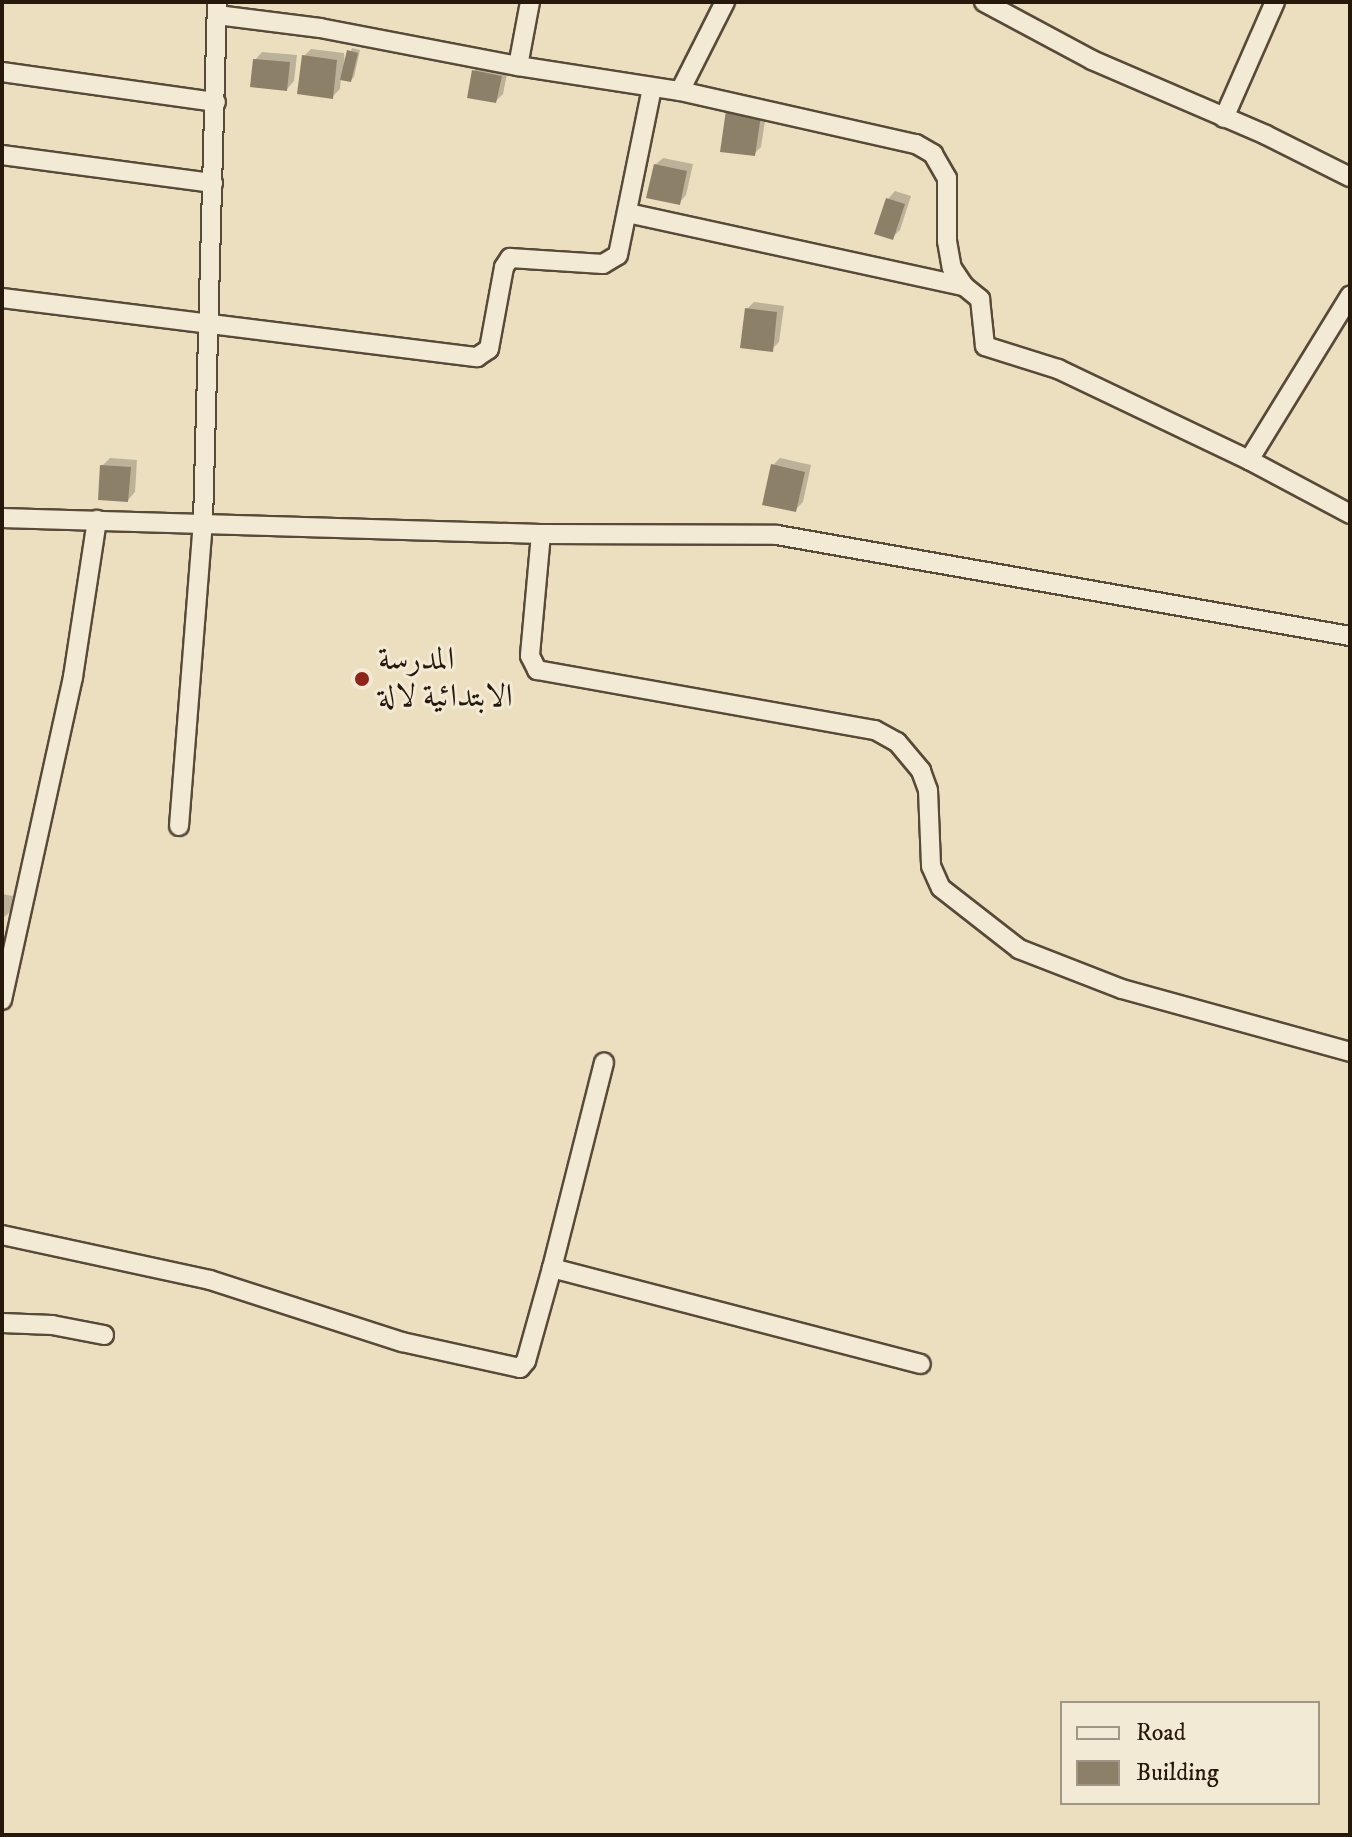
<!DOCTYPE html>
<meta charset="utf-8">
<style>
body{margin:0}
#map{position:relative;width:1352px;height:1837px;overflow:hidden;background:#ecdfc0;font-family:"IM FELL DW Pica",Amiri,serif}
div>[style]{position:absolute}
.shadow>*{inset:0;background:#0003}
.building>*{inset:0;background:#8d8069}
.roads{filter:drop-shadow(2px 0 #584a38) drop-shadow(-2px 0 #584a38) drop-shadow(0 2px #584a38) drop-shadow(0 -2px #584a38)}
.minor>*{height:18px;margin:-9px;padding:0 9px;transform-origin:9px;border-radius:9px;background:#f3ead6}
.dots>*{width:22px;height:22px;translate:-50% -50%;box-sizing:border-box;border:4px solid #f3ead6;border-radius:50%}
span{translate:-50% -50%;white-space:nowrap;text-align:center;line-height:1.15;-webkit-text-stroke:6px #f3ead6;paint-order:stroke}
.poi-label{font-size:32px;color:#26190b}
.left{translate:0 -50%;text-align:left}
.frame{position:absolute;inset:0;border:4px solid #26190b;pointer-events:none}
.legend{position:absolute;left:1060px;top:1701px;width:260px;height:104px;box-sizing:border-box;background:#f3ead6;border:2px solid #a19685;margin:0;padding:10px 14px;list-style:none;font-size:24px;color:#26190b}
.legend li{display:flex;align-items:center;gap:16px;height:40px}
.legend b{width:40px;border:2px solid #a19685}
</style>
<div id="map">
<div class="shadow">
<i style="clip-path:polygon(352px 48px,360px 50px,354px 77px,351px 80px,341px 78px,340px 89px,332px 97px,304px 56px,311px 49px,344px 53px,345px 71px)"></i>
<i style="clip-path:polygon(262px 52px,297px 55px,294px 81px,287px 89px,255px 60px)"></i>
<i style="clip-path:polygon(481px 64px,508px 69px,503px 94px,496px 101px,474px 71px)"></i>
<i style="clip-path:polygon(735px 104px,767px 108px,761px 147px,754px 154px)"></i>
<i style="clip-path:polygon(663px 158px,693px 164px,686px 195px,679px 203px,655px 165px)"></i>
<i style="clip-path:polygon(895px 191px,911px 196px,900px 230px,892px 238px,888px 199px)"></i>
<i style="clip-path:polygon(754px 302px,784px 306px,779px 342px,772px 349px,747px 309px)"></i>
<i style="clip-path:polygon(110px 458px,137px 460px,135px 492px,128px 500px,102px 466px)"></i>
<i style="clip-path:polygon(780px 458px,811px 465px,803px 502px,795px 510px,773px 465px)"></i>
<i style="clip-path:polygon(2px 894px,13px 896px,11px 911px,3px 918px)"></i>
</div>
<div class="building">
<i style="clip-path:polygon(347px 50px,358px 53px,351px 82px,340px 80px)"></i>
<i style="clip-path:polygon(302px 55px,337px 60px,333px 99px,297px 94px)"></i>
<i style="clip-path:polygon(253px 59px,290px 62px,287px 91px,250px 87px)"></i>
<i style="clip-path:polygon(472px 70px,502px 76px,496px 103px,467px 98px)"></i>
<i style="clip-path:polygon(726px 110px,761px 115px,755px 156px,720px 152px)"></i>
<i style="clip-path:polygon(654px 164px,687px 171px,680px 205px,646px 198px)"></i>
<i style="clip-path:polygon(886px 198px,905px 204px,893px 240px,874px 234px)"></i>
<i style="clip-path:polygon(745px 308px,777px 312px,773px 352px,740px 348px)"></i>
<i style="clip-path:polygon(771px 464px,805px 472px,796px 512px,762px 505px)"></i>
<i style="clip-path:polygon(100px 465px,131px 467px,128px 502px,98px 500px)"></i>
</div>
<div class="roads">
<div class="minor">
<i style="left:984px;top:2px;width:123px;rotate:28.2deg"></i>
<i style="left:1092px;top:60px;width:189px;rotate:23.3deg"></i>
<i style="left:1266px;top:135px;width:94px;rotate:26.6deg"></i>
<i style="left:217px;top:15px;width:104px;rotate:7.2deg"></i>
<i style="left:320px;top:28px;width:202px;rotate:10.9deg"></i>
<i style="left:518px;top:66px;width:164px;rotate:8.8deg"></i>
<i style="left:680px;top:91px;width:242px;rotate:12.7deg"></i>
<i style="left:916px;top:144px;width:20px;rotate:30deg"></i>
<i style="left:933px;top:154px;width:28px;rotate:60deg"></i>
<i style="left:947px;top:178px;width:63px;rotate:90deg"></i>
<i style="left:947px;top:241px;width:27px;rotate:80deg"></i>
<i style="left:952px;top:268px;width:22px;rotate:56deg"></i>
<i style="left:964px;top:286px;width:21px;rotate:39deg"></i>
<i style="left:980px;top:299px;width:47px;rotate:83.9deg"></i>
<i style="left:985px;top:346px;width:77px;rotate:17.5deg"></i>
<i style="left:1058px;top:369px;width:212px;rotate:25.5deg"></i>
<i style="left:1249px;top:460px;width:193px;rotate:-58.4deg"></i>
<i style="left:518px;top:66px;width:65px;rotate:-79.4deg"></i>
<i style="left:2px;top:72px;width:216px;rotate:8deg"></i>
<i style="left:680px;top:91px;width:100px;rotate:-63.2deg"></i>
<i style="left:1224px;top:118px;width:127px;rotate:-66.3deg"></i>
<i style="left:2px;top:155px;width:213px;rotate:7.6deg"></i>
<i style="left:628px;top:213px;width:344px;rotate:12.3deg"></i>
<i style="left:2px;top:298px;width:479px;rotate:7.1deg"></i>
<i style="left:477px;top:357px;width:14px;rotate:-34deg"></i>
<i style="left:489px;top:349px;width:83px;rotate:-79.6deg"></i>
<i style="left:504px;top:267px;width:11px;rotate:-56deg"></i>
<i style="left:510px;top:258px;width:93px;rotate:3.7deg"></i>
<i style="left:603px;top:264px;width:17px;rotate:-31deg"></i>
<i style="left:618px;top:255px;width:170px;rotate:-78.5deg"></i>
<i style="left:1249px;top:460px;width:115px;rotate:28.1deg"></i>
<i style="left:2px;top:518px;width:539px;rotate:1.7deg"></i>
<i style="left:541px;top:534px;width:236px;rotate:0.2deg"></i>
<i style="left:777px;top:535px;width:582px;rotate:10deg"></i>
<i style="left:541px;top:534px;width:122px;rotate:95.2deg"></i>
<i style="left:530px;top:656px;width:16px;rotate:63deg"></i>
<i style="left:537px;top:670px;width:343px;rotate:10.1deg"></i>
<i style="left:875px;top:730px;width:25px;rotate:29deg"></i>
<i style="left:897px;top:742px;width:38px;rotate:50deg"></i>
<i style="left:921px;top:771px;width:20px;rotate:70deg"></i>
<i style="left:928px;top:790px;width:76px;rotate:87.7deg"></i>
<i style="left:931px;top:866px;width:24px;rotate:66deg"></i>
<i style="left:941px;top:888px;width:99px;rotate:38deg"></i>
<i style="left:1019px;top:949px;width:110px;rotate:21.2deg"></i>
<i style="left:1122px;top:989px;width:237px;rotate:15.4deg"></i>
<i style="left:179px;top:826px;width:305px;rotate:-85.5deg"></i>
<i style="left:203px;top:522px;width:520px;rotate:-88.46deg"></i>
<i style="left:2px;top:1000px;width:331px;rotate:-77.6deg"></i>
<i style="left:73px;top:677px;width:159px;rotate:-81.3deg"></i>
<i style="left:2px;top:1235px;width:213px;rotate:12.2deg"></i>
<i style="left:210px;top:1280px;width:202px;rotate:17.9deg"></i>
<i style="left:402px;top:1342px;width:121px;rotate:12.4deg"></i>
<i style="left:520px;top:1368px;width:9px;rotate:-49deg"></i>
<i style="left:526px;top:1361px;width:97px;rotate:-74.4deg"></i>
<i style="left:552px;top:1268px;width:212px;rotate:-75.8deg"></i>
<i style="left:552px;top:1268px;width:381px;rotate:14.6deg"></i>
<i style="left:2px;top:1323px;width:50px;rotate:2.3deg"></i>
<i style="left:52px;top:1325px;width:53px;rotate:10.9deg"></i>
</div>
</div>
<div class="dots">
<i style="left:362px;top:679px;background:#8f2418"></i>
</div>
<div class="poi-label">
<span class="left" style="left:378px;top:679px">المدرسة<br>الابتدائية لالة</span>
</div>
<div class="frame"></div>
<ul class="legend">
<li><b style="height:10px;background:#f3ead6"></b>Road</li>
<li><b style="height:22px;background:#8d8069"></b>Building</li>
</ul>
</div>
